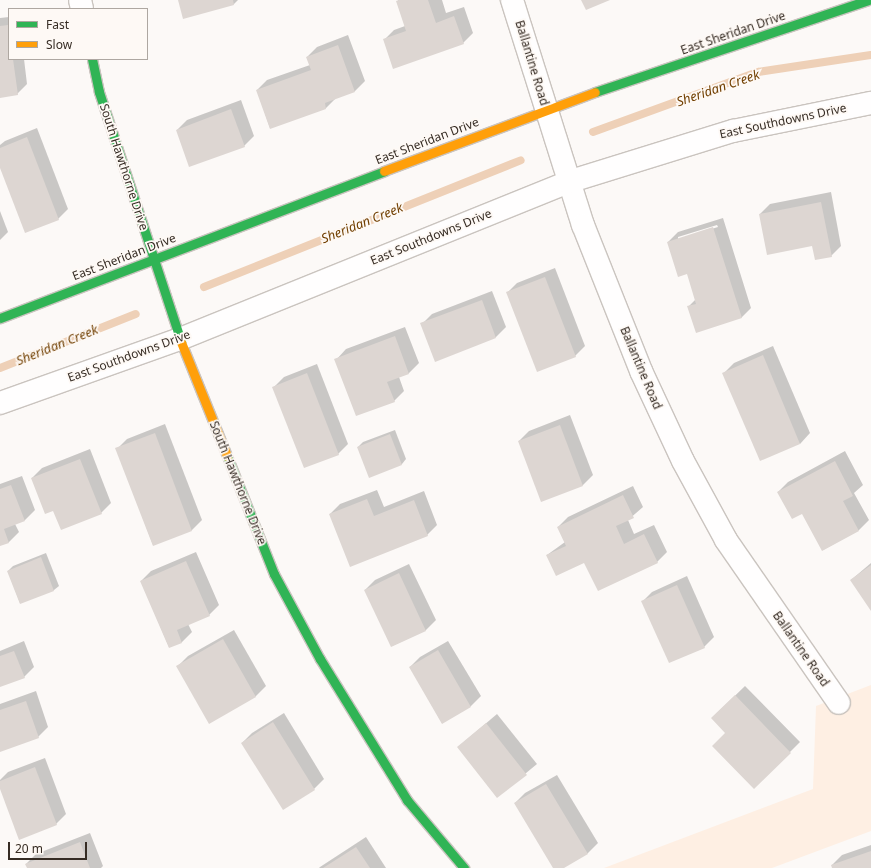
<!DOCTYPE html>
<style>
body{margin:0}
#map{position:relative;width:871px;height:868px;overflow:hidden;background:#fcf9f7;font-family:"Noto Sans",sans-serif}
div>[style]{position:absolute}
.green>*{inset:0;background:#feefe3}
.shadow>*{inset:0;background:#0003}
.stream>*{height:8px;margin:-4px;padding:0 4px;transform-origin:4px;border-radius:4px;background:#eed0b7}
.building>*{inset:0;background:#ddd6d2}
.roads{filter:drop-shadow(1px 0 #cac4bf) drop-shadow(-1px 0 #cac4bf) drop-shadow(0 1px #cac4bf) drop-shadow(0 -1px #cac4bf)}
.street>*{height:22px;margin:-11px;padding:0 11px;transform-origin:11px;border-radius:11px;background:#fffefe}
.fast>*{height:9px;margin:-4.5px;padding:0 4.5px;transform-origin:4.5px;border-radius:4.5px;background:#30b455}
.slow>*{height:9px;margin:-4.5px;padding:0 4.5px;transform-origin:4.5px;border-radius:4.5px;background:#ff9f0a}
span{translate:-50% -50%;white-space:nowrap;text-align:center;line-height:1.15;-webkit-text-stroke:3.5px #fef9f5;paint-order:stroke}
.street-label{font-size:12px;color:#362c24}
.water-label{font-size:13px;color:#713f00;font-style:italic}
.legend{position:absolute;left:8px;top:8px;width:140px;height:52px;box-sizing:border-box;background:#fef9f5;border:1px solid #aea7a1;margin:0;padding:5px 7px;list-style:none;font-size:12px;color:#362c24}
.legend li{display:flex;align-items:center;gap:8px;height:20px}
.legend b{width:20px;border:1px solid #aea7a1}
.scale{position:absolute;left:8px;top:842px;width:79px;height:18px;box-sizing:border-box;border:2px solid #362c24;border-top:0;padding-left:5px;font-size:12px;line-height:14px;white-space:nowrap;color:#362c24;-webkit-text-stroke:3px #fef9f5;paint-order:stroke}
</style>
<div id="map">
<div class="green">
<i style="clip-path:polygon(871px 685px,871px 831px,772px 868px,604px 868px,813px 789px,816px 706px)"></i>
</div>
<div class="shadow">
<i style="clip-path:polygon(179px 0,238px 0,234px 4px)"></i>
<i style="clip-path:polygon(398px 0,442px 0,446px 13px,464px 7px,473px 33px,463px 43px,384px 40px,394px 30px,405px 26px)"></i>
<i style="clip-path:polygon(9px 17px,9px 59px,24px 59px,27px 84px,17px 94px,0 97px,0 18px)"></i>
<i style="clip-path:polygon(348px 35px,365px 81px,355px 91px,336px 98px,326px 108px,270px 128px,257px 90px,267px 80px,310px 65px,307px 57px,317px 47px)"></i>
<i style="clip-path:polygon(241px 100px,254px 136px,244px 146px,177px 130px,187px 120px)"></i>
<i style="clip-path:polygon(37px 128px,68px 209px,58px 219px,0 165px,0 145px,5px 141px)"></i>
<i style="clip-path:polygon(831px 192px,841px 246px,831px 256px,760px 214px,770px 204px)"></i>
<i style="clip-path:polygon(0 211px,8px 232px,0 240px)"></i>
<i style="clip-path:polygon(evenodd,723px 218px,751px 308px,741px 318px,689px 306px,696px 299px,687px 272px,668px 242px,678px 232px,723px 218px,717px 225px,718px 227px,678px 239px,678px 237px,717px 225px)"></i>
<i style="clip-path:polygon(555px 268px,585px 346px,575px 356px,507px 293px,517px 283px)"></i>
<i style="clip-path:polygon(492px 291px,506px 327px,496px 337px,436px 360px,422px 324px,432px 314px)"></i>
<i style="clip-path:polygon(405px 327px,419px 363px,409px 373px,399px 377px,404px 391px,394px 401px,336px 360px,346px 349px)"></i>
<i style="clip-path:polygon(773px 346px,810px 433px,800px 444px,724px 373px,734px 363px)"></i>
<i style="clip-path:polygon(317px 364px,348px 444px,338px 454px,274px 387px,284px 377px)"></i>
<i style="clip-path:polygon(570px 415px,593px 475px,583px 485px,542px 500px,519px 441px,529px 431px)"></i>
<i style="clip-path:polygon(165px 424px,202px 520px,192px 530px,153px 545px,117px 449px,127px 439px)"></i>
<i style="clip-path:polygon(395px 430px,406px 459px,402px 464px,369px 476px,358px 447px,363px 442px)"></i>
<i style="clip-path:polygon(90px 449px,111px 503px,101px 513px,54px 510px,32px 478px,42px 468px)"></i>
<i style="clip-path:polygon(845px 451px,863px 485px,854px 493px,869px 520px,859px 530px,823px 550px,803px 512px,778px 492px,788px 482px)"></i>
<i style="clip-path:polygon(22px 476px,35px 510px,25px 520px,15px 524px,19px 532px,9px 542px,0 545px,0 484px)"></i>
<i style="clip-path:polygon(633px 486px,643px 507px,628px 520px,634px 534px,654px 525px,667px 552px,657px 562px,585px 561px,547px 555px,565px 542px,558px 527px,568px 517px)"></i>
<i style="clip-path:polygon(377px 490px,384px 507px,424px 491px,437px 525px,427px 535px,330px 514px,340px 504px)"></i>
<i style="clip-path:polygon(196px 552px,219px 605px,209px 615px,188px 624px,192px 632px,182px 642px,169px 647px,141px 581px,151px 571px)"></i>
<i style="clip-path:polygon(46px 553px,59px 586px,54px 590px,20px 603px,8px 571px,13px 566px)"></i>
<i style="clip-path:polygon(871px 563px,871px 609px,851px 580px)"></i>
<i style="clip-path:polygon(409px 564px,436px 620px,426px 630px,392px 646px,365px 590px,375px 580px)"></i>
<i style="clip-path:polygon(687px 576px,714px 637px,704px 647px,642px 602px,652px 592px)"></i>
<i style="clip-path:polygon(234px 630px,266px 686px,256px 696px,210px 722px,178px 666px,188px 656px)"></i>
<i style="clip-path:polygon(24px 641px,34px 667px,24px 677px,0 686px,0 651px)"></i>
<i style="clip-path:polygon(448px 641px,481px 696px,471px 706px,442px 723px,410px 667px,420px 657px)"></i>
<i style="clip-path:polygon(745px 686px,800px 742px,754px 788px,727px 733px,712px 718px)"></i>
<i style="clip-path:polygon(36px 691px,48px 727px,38px 737px,0 751px,0 704px)"></i>
<i style="clip-path:polygon(284px 713px,324px 779px,314px 789px,242px 743px,252px 733px)"></i>
<i style="clip-path:polygon(497px 714px,537px 764px,497px 797px,458px 747px)"></i>
<i style="clip-path:polygon(45px 758px,66px 814px,56px 824px,0 787px,0 780px,8px 772px)"></i>
<i style="clip-path:polygon(557px 775px,598px 843px,588px 853px,562px 868px,554px 868px,515px 803px,525px 793px)"></i>
<i style="clip-path:polygon(90px 833px,103px 866px,101px 868px,28px 868px,26px 864px,36px 854px)"></i>
<i style="clip-path:polygon(366px 837px,386px 868px,319px 868px,320px 867px)"></i>
<i style="clip-path:polygon(871px 845px,871px 868px,833px 868px,832px 865px,842px 855px)"></i>
</div>
<div class="stream">
<i style="left:593px;top:132px;width:176px;rotate:-20deg"></i>
<i style="left:758px;top:72px;width:114px;rotate:-8.6deg"></i>
<i style="left:204px;top:287px;width:341px;rotate:-21.8deg"></i>
<i style="left:0;top:368px;width:146px;rotate:-21.7deg"></i>
</div>
<div class="building">
<i style="clip-path:polygon(178px 0,233px 0,234px 5px,183px 19px)"></i>
<i style="clip-path:polygon(399px 0,428px 0,436px 23px,454px 16px,464px 44px,393px 69px,383px 39px,406px 31px,396px 1px)"></i>
<i style="clip-path:polygon(581px 0,610px 0,586px 10px)"></i>
<i style="clip-path:polygon(8px 25px,9px 59px,13px 59px,18px 95px,0 98px,0 26px)"></i>
<i style="clip-path:polygon(338px 45px,355px 92px,325px 103px,326px 109px,270px 129px,256px 90px,311px 70px,306px 57px)"></i>
<i style="clip-path:polygon(231px 109px,245px 147px,189px 167px,176px 130px)"></i>
<i style="clip-path:polygon(27px 137px,59px 220px,25px 233px,0 168px,0 148px)"></i>
<i style="clip-path:polygon(821px 202px,832px 257px,815px 260px,812px 246px,767px 255px,759px 214px)"></i>
<i style="clip-path:polygon(713px 227px,742px 318px,696px 333px,687px 306px,696px 304px,687px 274px,678px 277px,667px 242px)"></i>
<i style="clip-path:polygon(545px 277px,576px 357px,537px 372px,506px 292px)"></i>
<i style="clip-path:polygon(482px 300px,496px 338px,435px 362px,420px 323px)"></i>
<i style="clip-path:polygon(395px 336px,409px 374px,387px 382px,395px 402px,356px 416px,334px 359px)"></i>
<i style="clip-path:polygon(763px 355px,800px 444px,760px 461px,722px 373px)"></i>
<i style="clip-path:polygon(307px 373px,339px 455px,304px 468px,272px 387px)"></i>
<i style="clip-path:polygon(560px 425px,583px 486px,541px 502px,518px 441px)"></i>
<i style="clip-path:polygon(155px 433px,192px 531px,153px 546px,115px 448px)"></i>
<i style="clip-path:polygon(390px 434px,402px 465px,369px 478px,357px 447px)"></i>
<i style="clip-path:polygon(80px 459px,102px 514px,61px 530px,53px 511px,45px 514px,31px 478px)"></i>
<i style="clip-path:polygon(835px 461px,853px 496px,843px 501px,859px 531px,822px 551px,802px 514px,792px 519px,777px 492px)"></i>
<i style="clip-path:polygon(11px 485px,25px 521px,4px 529px,9px 543px,0 546px,0 489px)"></i>
<i style="clip-path:polygon(623px 495px,634px 518px,616px 526px,624px 544px,644px 534px,658px 563px,598px 591px,584px 563px,556px 576px,546px 555px,566px 546px,557px 527px)"></i>
<i style="clip-path:polygon(367px 499px,374px 516px,414px 500px,428px 536px,350px 567px,329px 514px)"></i>
<i style="clip-path:polygon(41px 557px,54px 591px,20px 604px,7px 571px)"></i>
<i style="clip-path:polygon(186px 561px,210px 616px,177px 630px,182px 643px,169px 648px,140px 581px)"></i>
<i style="clip-path:polygon(871px 565px,871px 611px,850px 580px)"></i>
<i style="clip-path:polygon(399px 573px,426px 631px,391px 647px,364px 590px)"></i>
<i style="clip-path:polygon(677px 585px,705px 648px,669px 663px,641px 601px)"></i>
<i style="clip-path:polygon(223px 639px,256px 697px,209px 724px,176px 666px)"></i>
<i style="clip-path:polygon(438px 650px,471px 707px,442px 724px,409px 667px)"></i>
<i style="clip-path:polygon(14px 651px,25px 678px,0 687px,0 656px)"></i>
<i style="clip-path:polygon(735px 695px,791px 753px,754px 789px,712px 746px,725px 733px,711px 718px)"></i>
<i style="clip-path:polygon(26px 701px,39px 738px,0 752px,0 710px)"></i>
<i style="clip-path:polygon(273px 722px,315px 790px,283px 810px,241px 743px)"></i>
<i style="clip-path:polygon(486px 723px,527px 775px,497px 798px,457px 747px)"></i>
<i style="clip-path:polygon(35px 767px,57px 825px,19px 840px,0 789px,0 781px)"></i>
<i style="clip-path:polygon(546px 784px,588px 854px,564px 868px,553px 868px,514px 803px)"></i>
<i style="clip-path:polygon(80px 842px,90px 868px,27px 868px,25px 864px)"></i>
<i style="clip-path:polygon(356px 847px,370px 868px,323px 868px)"></i>
<i style="clip-path:polygon(871px 851px,871px 868px,832px 868px,831px 865px)"></i>
</div>
<div class="roads">
<div class="street">
<i style="left:80px;top:0;width:9px;rotate:77deg"></i>
<i style="left:512px;top:0;width:236px;rotate:72.5deg"></i>
<i style="left:583px;top:225px;width:157px;rotate:68.3deg"></i>
<i style="left:641px;top:371px;width:99px;rotate:65deg"></i>
<i style="left:683px;top:461px;width:90px;rotate:61.4deg"></i>
<i style="left:726px;top:540px;width:198px;rotate:55.3deg"></i>
<i style="left:0;top:403px;width:191px;rotate:-19.6deg"></i>
<i style="left:180px;top:339px;width:419px;rotate:-22deg"></i>
<i style="left:568px;top:182px;width:173px;rotate:-17.2deg"></i>
<i style="left:733px;top:131px;width:141px;rotate:-11.5deg"></i>
</div>
<div class="fast">
<i style="left:92px;top:59px;width:34px;rotate:78deg"></i>
<i style="left:99px;top:92px;width:263px;rotate:71.8deg"></i>
<i style="left:595px;top:92px;width:288px;rotate:-18.6deg"></i>
<i style="left:0;top:318px;width:411px;rotate:-20.9deg"></i>
<i style="left:227px;top:456px;width:127px;rotate:68.3deg"></i>
<i style="left:274px;top:574px;width:97px;rotate:61.6deg"></i>
<i style="left:320px;top:659px;width:166px;rotate:58.3deg"></i>
<i style="left:407px;top:800px;width:89px;rotate:50deg"></i>
</div>
<div class="slow">
<i style="left:384px;top:171px;width:225px;rotate:-20.5deg"></i>
<i style="left:181px;top:342px;width:123px;rotate:68deg"></i>
</div>
</div>
<div class="street-label">
<span style="left:733px;top:33px;rotate:-19deg">East Sheridan Drive</span>
<span style="left:532px;top:63px;rotate:73deg">Ballantine Road</span>
<span style="left:783px;top:121px;rotate:-12deg">East Southdowns Drive</span>
<span style="left:427px;top:141px;rotate:-21deg">East Sheridan Drive</span>
<span style="left:124px;top:167px;rotate:72deg">South Hawthorne Drive</span>
<span style="left:431px;top:237px;rotate:-22deg">East Southdowns Drive</span>
<span style="left:124px;top:257px;rotate:-21deg">East Sheridan Drive</span>
<span style="left:129px;top:356px;rotate:-20deg">East Southdowns Drive</span>
<span style="left:641px;top:368px;rotate:67deg">Ballantine Road</span>
<span style="left:238px;top:483px;rotate:68deg">South Hawthorne Drive</span>
<span style="left:801px;top:649px;rotate:55deg">Ballantine Road</span>
</div>
<div class="water-label">
<span style="left:718px;top:88px;rotate:-19deg">Sheridan Creek</span>
<span style="left:362px;top:223px;rotate:-22deg">Sheridan Creek</span>
<span style="left:57px;top:345px;rotate:-22deg">Sheridan Creek</span>
</div>
<ul class="legend">
<li><b style="height:5px;background:#30b455"></b>Fast</li>
<li><b style="height:5px;background:#ff9f0a"></b>Slow</li>
</ul>
<div class="scale">20 m</div>
</div>
